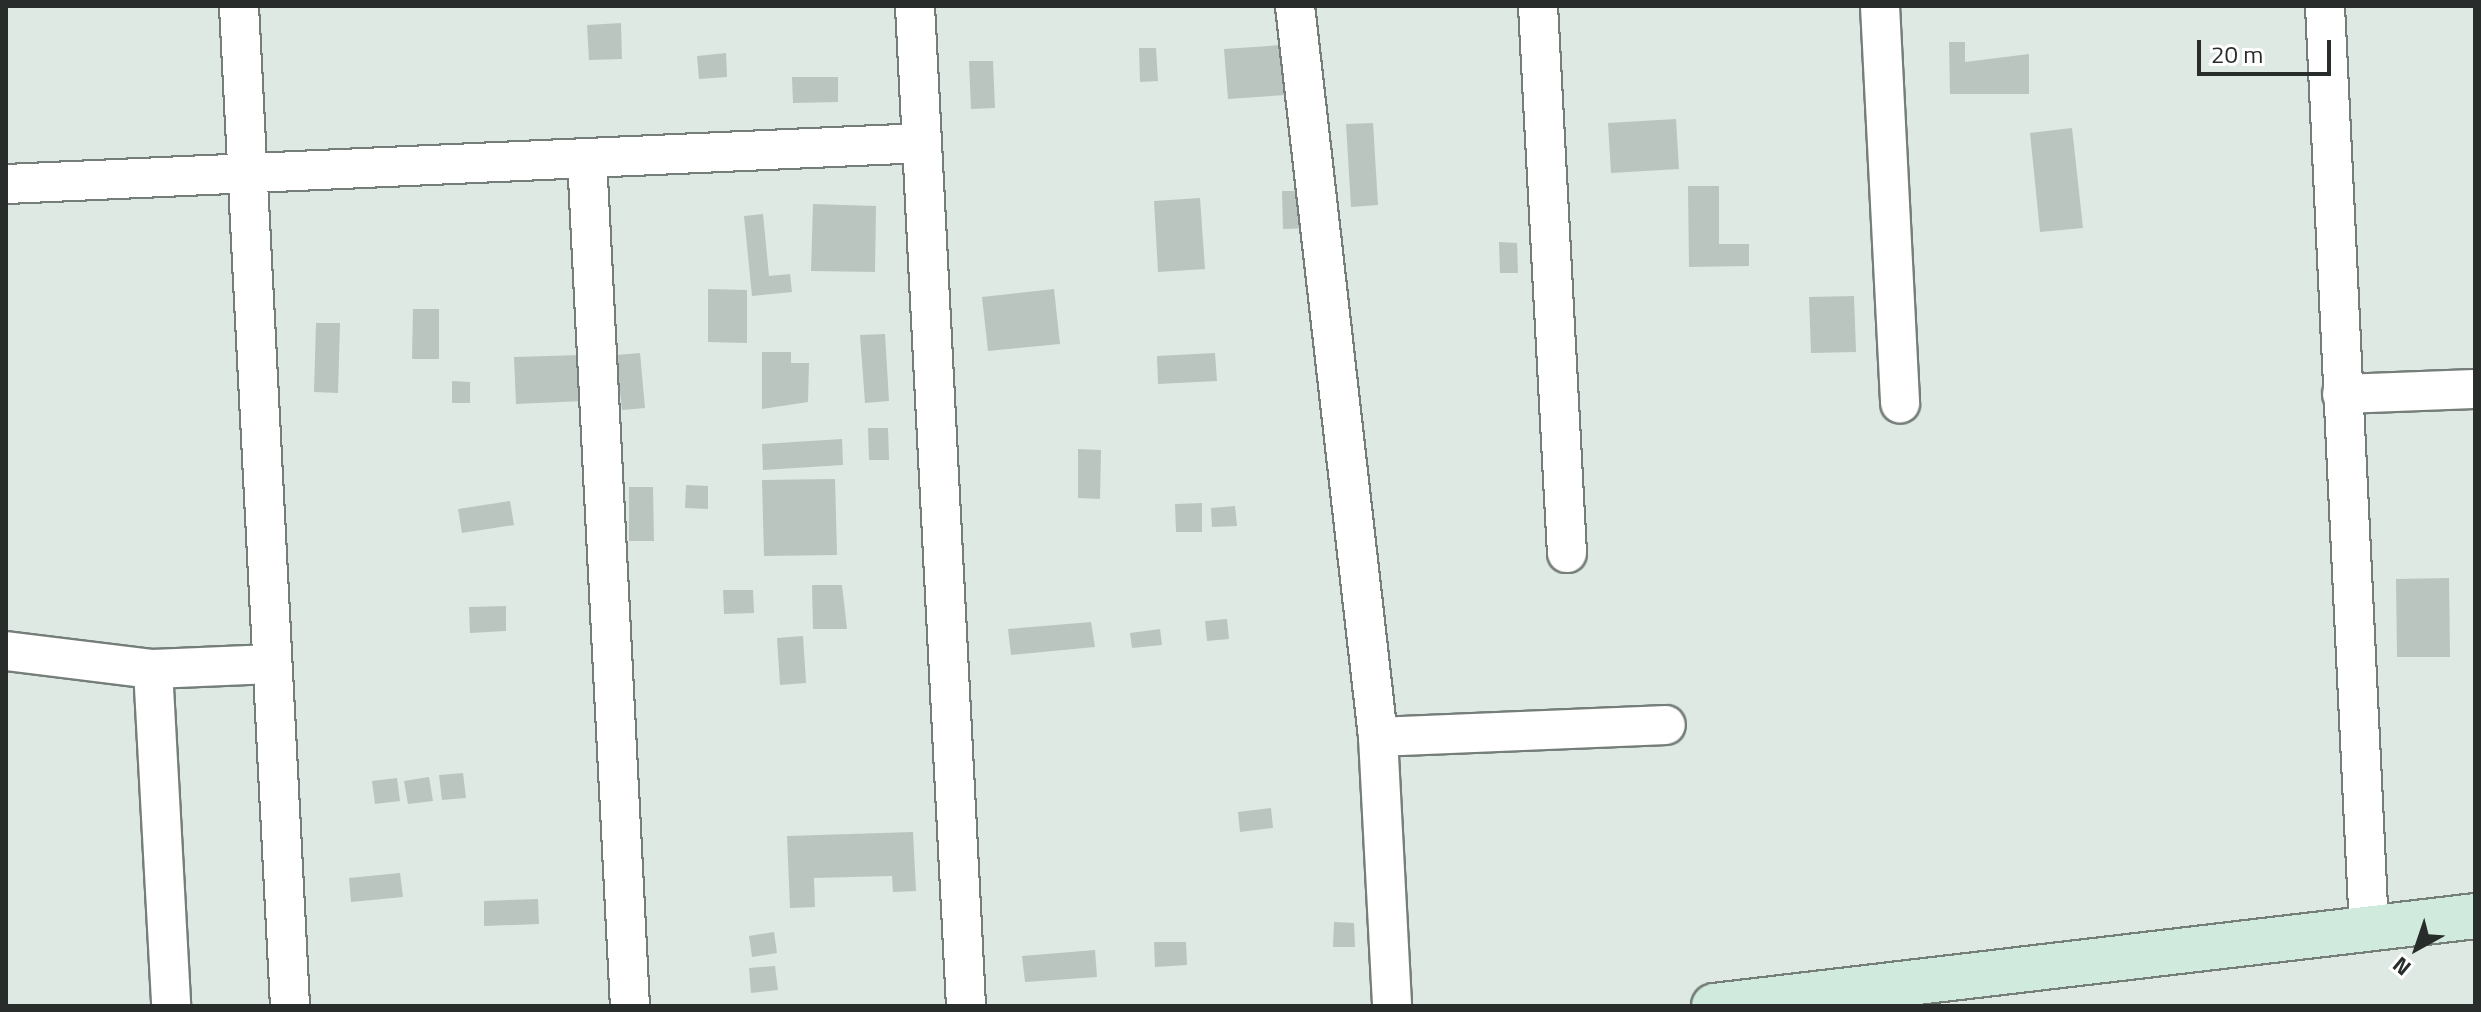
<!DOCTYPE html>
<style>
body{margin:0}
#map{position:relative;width:2481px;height:1012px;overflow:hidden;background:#dfe9e4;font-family:"Titillium Web",sans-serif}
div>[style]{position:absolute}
.building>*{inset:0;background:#bbc5bf}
.roads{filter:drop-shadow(2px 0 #757e79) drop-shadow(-2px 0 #757e79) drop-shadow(0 2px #757e79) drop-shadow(0 -2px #757e79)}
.street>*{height:38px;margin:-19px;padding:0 19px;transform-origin:19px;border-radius:19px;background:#fff}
.secondary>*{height:44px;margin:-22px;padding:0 22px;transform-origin:22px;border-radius:22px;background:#d0eadd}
span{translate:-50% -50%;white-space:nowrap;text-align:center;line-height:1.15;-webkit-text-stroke:6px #fff;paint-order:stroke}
.frame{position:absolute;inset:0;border:8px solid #282c2a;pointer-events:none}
.north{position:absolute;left:2377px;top:908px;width:80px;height:80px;-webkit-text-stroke:6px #fff;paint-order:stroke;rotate:220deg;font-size:22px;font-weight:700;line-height:32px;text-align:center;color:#282c2a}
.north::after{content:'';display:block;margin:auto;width:28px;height:36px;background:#282c2a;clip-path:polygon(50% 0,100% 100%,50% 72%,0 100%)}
.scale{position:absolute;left:2197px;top:40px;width:134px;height:36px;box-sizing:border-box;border:4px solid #282c2a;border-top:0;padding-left:10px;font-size:24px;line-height:28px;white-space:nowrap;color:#282c2a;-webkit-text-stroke:6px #fff;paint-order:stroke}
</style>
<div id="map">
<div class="building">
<i style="clip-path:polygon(621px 23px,622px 59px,589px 60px,587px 25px)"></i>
<i style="clip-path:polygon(1949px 42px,1965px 42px,1965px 62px,2029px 54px,2029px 94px,1950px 94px)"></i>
<i style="clip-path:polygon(1296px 44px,1300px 94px,1228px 99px,1224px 49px)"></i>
<i style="clip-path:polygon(1139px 48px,1156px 48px,1158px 81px,1140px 82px)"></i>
<i style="clip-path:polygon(726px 53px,727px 77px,699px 79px,697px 56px)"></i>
<i style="clip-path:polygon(969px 61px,993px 61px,995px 108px,971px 109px)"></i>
<i style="clip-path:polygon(792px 77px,838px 77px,838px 102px,793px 103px)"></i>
<i style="clip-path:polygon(1676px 119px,1679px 169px,1611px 173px,1608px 123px)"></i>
<i style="clip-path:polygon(1373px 123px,1378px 205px,1351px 207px,1346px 124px)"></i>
<i style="clip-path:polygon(2072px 128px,2083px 228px,2040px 232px,2030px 133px)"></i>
<i style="clip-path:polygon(1688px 186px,1719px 186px,1719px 244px,1749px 244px,1749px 266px,1689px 267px)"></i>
<i style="clip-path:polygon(1282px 191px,1312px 191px,1313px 228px,1283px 229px)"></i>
<i style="clip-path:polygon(1200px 198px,1205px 269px,1158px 272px,1154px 201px)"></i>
<i style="clip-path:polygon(813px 204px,876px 206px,875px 272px,811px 271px)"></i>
<i style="clip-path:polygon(763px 214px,769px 276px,790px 274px,792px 292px,752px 296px,744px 216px)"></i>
<i style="clip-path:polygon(1499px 242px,1517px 243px,1518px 273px,1500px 273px)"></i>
<i style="clip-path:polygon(708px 289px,747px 290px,747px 343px,708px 342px)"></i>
<i style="clip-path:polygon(1054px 289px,1060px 344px,988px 351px,982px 297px)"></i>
<i style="clip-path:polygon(1854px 296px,1856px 352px,1811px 353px,1809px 297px)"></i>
<i style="clip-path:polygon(413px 309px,439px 309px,439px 359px,412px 359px)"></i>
<i style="clip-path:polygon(316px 323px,340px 323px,338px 393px,314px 392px)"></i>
<i style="clip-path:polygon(885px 334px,889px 401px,865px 403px,860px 335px)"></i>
<i style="clip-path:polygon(762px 352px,791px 352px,791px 363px,809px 363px,808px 402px,762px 409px)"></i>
<i style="clip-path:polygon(640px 353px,645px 408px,622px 410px,616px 355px)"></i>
<i style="clip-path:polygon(1215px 353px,1217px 381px,1158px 384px,1157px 356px)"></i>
<i style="clip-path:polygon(582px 355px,584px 401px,516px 404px,514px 357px)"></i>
<i style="clip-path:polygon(452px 381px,470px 382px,470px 403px,452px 403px)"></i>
<i style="clip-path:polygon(868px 428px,888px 428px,889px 460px,869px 460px)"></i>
<i style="clip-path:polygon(842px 439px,843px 465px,763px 470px,762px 444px)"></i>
<i style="clip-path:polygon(1078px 449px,1101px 450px,1100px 499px,1078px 498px)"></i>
<i style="clip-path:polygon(835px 479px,837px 555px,764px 556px,762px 480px)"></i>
<i style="clip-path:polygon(686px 485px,708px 486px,708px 509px,685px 508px)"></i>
<i style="clip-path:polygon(629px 487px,653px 487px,654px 541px,629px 541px)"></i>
<i style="clip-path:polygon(510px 501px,514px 525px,462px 533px,458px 509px)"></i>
<i style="clip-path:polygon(1202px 503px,1202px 532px,1176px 532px,1175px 504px)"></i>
<i style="clip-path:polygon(1235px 506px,1237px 526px,1212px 527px,1211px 508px)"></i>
<i style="clip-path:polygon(2449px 578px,2450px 657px,2397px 657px,2396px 579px)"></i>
<i style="clip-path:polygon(812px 585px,842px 585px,847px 629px,813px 629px)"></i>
<i style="clip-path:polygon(723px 590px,753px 590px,754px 613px,724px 614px)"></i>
<i style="clip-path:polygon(506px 606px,506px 631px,470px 633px,469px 607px)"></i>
<i style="clip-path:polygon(1227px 619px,1229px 639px,1207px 641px,1205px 621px)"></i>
<i style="clip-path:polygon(1091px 622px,1095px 647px,1011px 655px,1008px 629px)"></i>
<i style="clip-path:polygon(1160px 629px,1162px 645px,1132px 648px,1130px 633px)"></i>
<i style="clip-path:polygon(803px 636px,806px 683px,780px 685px,777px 638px)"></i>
<i style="clip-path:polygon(463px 773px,466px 798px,442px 800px,439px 775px)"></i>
<i style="clip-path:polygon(429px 777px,433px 801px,408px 804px,404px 781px)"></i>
<i style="clip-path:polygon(397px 778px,400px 801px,375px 804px,372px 781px)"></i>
<i style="clip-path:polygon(1271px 808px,1273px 828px,1240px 832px,1238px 812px)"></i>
<i style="clip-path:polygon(913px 832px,916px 891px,893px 892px,892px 876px,814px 878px,815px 907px,790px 908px,787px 836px)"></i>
<i style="clip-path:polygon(400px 873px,403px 897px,351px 902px,349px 878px)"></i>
<i style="clip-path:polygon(538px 899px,539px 924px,484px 926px,484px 901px)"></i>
<i style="clip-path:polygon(1334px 922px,1354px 923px,1355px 947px,1333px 947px)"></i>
<i style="clip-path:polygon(774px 932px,777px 953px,752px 957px,749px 936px)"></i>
<i style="clip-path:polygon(1154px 942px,1186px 942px,1187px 965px,1155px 967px)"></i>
<i style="clip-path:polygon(1095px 950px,1097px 977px,1025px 982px,1022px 956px)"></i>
<i style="clip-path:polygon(775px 966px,778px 990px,751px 993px,749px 968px)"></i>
</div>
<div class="roads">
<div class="street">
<i style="left:239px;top:6px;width:1001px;rotate:87.08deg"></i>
<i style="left:915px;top:6px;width:1001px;rotate:87.08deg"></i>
<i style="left:1295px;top:6px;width:736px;rotate:83.52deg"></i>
<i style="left:1378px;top:737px;width:269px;rotate:87deg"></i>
<i style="left:1538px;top:6px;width:548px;rotate:86.97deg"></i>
<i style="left:1880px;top:6px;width:398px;rotate:87.1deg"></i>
<i style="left:2325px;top:6px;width:923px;rotate:87.27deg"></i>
<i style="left:587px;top:158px;width:849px;rotate:87.1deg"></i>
<i style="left:6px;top:184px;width:917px;rotate:-2.56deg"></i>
<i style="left:2342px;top:394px;width:133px;rotate:-2.2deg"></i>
<i style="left:6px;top:651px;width:148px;rotate:7deg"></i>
<i style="left:153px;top:669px;width:119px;rotate:-2.4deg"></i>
<i style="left:153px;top:669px;width:337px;rotate:86.9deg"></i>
<i style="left:1378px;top:737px;width:288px;rotate:-2.4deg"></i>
</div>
<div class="secondary">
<i style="left:1714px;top:1006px;width:766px;rotate:-6.74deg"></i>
</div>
</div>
<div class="frame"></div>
<div class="north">N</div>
<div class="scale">20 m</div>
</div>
